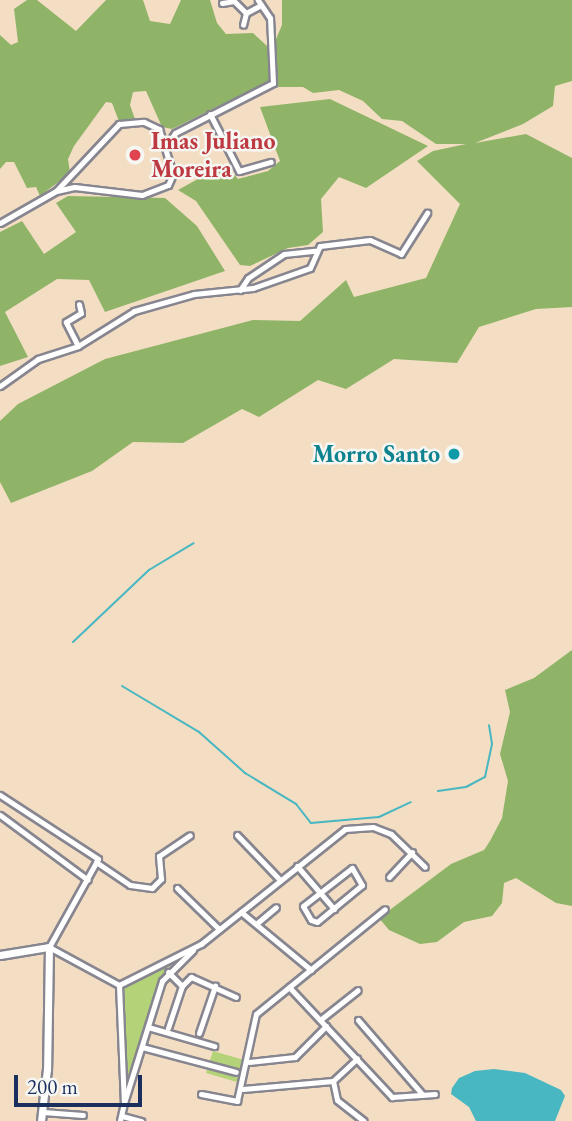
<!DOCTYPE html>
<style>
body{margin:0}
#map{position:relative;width:572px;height:1121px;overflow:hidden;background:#f3dec3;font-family:"EB Garamond",serif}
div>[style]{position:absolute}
.green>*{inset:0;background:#b4d278}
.forest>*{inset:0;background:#8fb468}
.water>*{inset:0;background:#48b7c2}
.stream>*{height:2px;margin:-1px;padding:0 1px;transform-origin:1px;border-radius:1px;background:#48b7c2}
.roads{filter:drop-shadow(2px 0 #878690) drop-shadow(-2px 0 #878690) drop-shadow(0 2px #878690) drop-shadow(0 -2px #878690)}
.street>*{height:5px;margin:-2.5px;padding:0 2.5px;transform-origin:2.5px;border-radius:2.5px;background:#fff}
.secondary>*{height:7px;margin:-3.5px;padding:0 3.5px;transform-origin:3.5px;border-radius:3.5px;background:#fff}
.dots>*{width:19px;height:19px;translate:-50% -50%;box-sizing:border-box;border:4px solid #f6f6f2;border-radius:50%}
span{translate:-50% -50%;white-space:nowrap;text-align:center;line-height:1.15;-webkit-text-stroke:5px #f6f6f2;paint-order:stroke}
.health-label{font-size:24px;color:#be3a42;font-weight:700}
.left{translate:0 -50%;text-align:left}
.culture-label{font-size:24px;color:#0d838f;font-weight:700}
.right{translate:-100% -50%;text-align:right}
.scale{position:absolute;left:14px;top:1075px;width:128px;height:32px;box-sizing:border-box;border:4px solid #1b2f5e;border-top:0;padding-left:9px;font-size:21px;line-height:24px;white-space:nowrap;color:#1b2f5e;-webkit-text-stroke:5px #f6f6f2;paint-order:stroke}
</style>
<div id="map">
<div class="green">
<i style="clip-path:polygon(172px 960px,159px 985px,128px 1085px,124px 986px)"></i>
<i style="clip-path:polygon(213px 1051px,244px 1060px,237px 1082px,206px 1073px)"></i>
</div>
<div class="forest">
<i style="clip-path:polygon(27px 0,37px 0,76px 31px,106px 0,143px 0,150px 21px,170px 24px,181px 0,210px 0,217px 23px,226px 34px,253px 33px,267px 46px,273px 46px,282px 25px,282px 0,572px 0,572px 81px,555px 86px,553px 106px,523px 124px,475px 143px,526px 134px,572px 158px,572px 307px,536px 309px,479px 327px,457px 363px,394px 359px,346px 389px,318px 380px,259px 417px,242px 409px,183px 443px,133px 442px,92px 471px,11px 503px,0 482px,0 421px,18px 404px,105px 359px,253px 320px,300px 321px,346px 280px,354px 297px,426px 278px,460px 204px,417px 161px,433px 151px,466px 144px,436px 144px,402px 121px,382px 119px,363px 101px,339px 90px,313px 93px,303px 87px,275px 87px,255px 95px,251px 90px,172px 129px,162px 127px,146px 91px,133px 92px,130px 105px,136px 122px,120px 124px,112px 103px,106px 102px,74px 146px,68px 159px,70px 173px,40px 196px,36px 187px,27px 188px,14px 162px,6px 162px,0 169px,0 35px,11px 45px,18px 42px,14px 9px)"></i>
<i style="clip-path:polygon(330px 99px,428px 146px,366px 188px,339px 177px,321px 199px,323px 232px,308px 245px,288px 248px,250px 266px,240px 265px,196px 201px,178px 190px,225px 164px,238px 179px,268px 171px,280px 161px,260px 107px)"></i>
<i style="clip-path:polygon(68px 196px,165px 198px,197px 226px,225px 271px,105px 312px,89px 280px,57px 279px,5px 312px,28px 357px,0 366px,0 232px,22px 221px,44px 254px,76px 232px,56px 203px)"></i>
<i style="clip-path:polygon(572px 650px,572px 906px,556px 903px,516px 878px,504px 883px,502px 903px,492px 916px,464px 922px,437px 942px,420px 944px,389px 930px,379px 918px,451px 864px,484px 850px,490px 841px,502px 818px,508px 781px,500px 754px,510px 712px,505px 690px,534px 678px)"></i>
</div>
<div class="water">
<i style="clip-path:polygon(494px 1069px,525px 1073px,561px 1090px,565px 1096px,555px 1121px,476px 1121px,469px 1107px,451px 1094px,452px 1088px,459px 1078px,475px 1071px)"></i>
</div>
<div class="stream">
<i style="left:73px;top:642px;width:105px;rotate:-43.5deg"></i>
<i style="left:149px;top:570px;width:52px;rotate:-31deg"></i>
<i style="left:122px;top:686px;width:90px;rotate:30.9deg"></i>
<i style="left:199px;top:732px;width:62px;rotate:41.7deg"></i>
<i style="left:245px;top:773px;width:60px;rotate:31.3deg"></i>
<i style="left:296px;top:804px;width:24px;rotate:52deg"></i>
<i style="left:311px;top:823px;width:68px;rotate:-5deg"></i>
<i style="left:379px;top:817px;width:35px;rotate:-25deg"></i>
<i style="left:438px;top:791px;width:28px;rotate:-8deg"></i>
<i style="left:466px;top:787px;width:21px;rotate:-28deg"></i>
<i style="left:485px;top:777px;width:34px;rotate:-78deg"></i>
<i style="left:492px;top:744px;width:19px;rotate:-99deg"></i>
</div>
<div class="roads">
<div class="street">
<i style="left:222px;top:3px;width:12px;rotate:-9deg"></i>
<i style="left:234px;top:1px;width:17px;rotate:45deg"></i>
<i style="left:246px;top:13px;width:12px;rotate:104deg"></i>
<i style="left:246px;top:13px;width:17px;rotate:-28deg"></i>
<i style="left:210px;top:114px;width:64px;rotate:63deg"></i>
<i style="left:239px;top:171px;width:33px;rotate:-16deg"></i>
<i style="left:165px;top:147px;width:17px;rotate:-54deg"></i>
<i style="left:175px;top:133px;width:110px;rotate:-27deg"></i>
<i style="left:273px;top:83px;width:65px;rotate:-92.6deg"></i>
<i style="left:270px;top:18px;width:22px;rotate:-124deg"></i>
<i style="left:0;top:223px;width:64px;rotate:-29.7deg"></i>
<i style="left:56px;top:191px;width:92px;rotate:-46.8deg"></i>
<i style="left:119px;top:124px;width:25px;rotate:-5deg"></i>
<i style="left:144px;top:122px;width:17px;rotate:25deg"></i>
<i style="left:159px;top:129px;width:47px;rotate:72.7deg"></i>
<i style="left:173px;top:174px;width:12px;rotate:114deg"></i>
<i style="left:168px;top:185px;width:28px;rotate:159deg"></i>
<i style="left:142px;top:195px;width:68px;rotate:-173.3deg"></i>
<i style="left:74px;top:187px;width:18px;rotate:167deg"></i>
<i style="left:240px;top:290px;width:14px;rotate:-56deg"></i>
<i style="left:248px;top:278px;width:43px;rotate:-33.7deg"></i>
<i style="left:284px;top:254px;width:31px;rotate:-6deg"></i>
<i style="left:78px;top:346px;width:27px;rotate:-117deg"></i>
<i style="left:66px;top:322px;width:17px;rotate:-31deg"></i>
<i style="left:81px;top:313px;width:9px;rotate:-103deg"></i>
<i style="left:0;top:386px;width:47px;rotate:-35.4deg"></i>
<i style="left:38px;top:359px;width:42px;rotate:-18deg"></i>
<i style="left:78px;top:346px;width:66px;rotate:-32deg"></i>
<i style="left:134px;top:311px;width:62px;rotate:-15.8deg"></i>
<i style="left:194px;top:294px;width:59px;rotate:-5.8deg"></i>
<i style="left:253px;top:288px;width:60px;rotate:-19.3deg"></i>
<i style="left:310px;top:268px;width:24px;rotate:-66deg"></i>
<i style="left:320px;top:246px;width:50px;rotate:-6.8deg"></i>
<i style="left:370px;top:240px;width:34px;rotate:24deg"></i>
<i style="left:401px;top:254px;width:49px;rotate:-57.6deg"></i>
<i style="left:0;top:795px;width:117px;rotate:33.1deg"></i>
<i style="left:98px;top:859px;width:101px;rotate:119.1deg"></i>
<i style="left:49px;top:947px;width:80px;rotate:28.5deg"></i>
<i style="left:119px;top:985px;width:92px;rotate:-26.6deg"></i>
<i style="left:201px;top:944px;width:184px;rotate:-38.6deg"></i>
<i style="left:345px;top:829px;width:28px;rotate:-4deg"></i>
<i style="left:373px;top:827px;width:19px;rotate:21deg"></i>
<i style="left:391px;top:834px;width:47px;rotate:44.1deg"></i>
<i style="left:0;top:815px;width:109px;rotate:36.5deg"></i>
<i style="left:237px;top:835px;width:62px;rotate:46.3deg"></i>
<i style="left:96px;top:862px;width:41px;rotate:34.1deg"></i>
<i style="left:130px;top:885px;width:22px;rotate:8deg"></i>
<i style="left:152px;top:888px;width:13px;rotate:-45deg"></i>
<i style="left:161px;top:879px;width:23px;rotate:-95deg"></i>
<i style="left:159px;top:856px;width:37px;rotate:-34deg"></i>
<i style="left:297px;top:866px;width:57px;rotate:49.3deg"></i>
<i style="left:352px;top:868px;width:20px;rotate:60deg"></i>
<i style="left:362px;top:885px;width:58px;rotate:140.6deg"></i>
<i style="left:317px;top:922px;width:6px;rotate:-162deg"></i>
<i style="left:311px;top:920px;width:16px;rotate:-120deg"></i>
<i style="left:303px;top:906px;width:62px;rotate:-37.8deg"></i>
<i style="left:389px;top:877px;width:34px;rotate:-47deg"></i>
<i style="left:177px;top:888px;width:59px;rotate:44.3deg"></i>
<i style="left:241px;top:912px;width:91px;rotate:39.6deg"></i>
<i style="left:256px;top:924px;width:26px;rotate:-40deg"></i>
<i style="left:168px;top:972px;width:20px;rotate:45deg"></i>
<i style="left:119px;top:985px;width:118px;rotate:87.6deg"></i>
<i style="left:124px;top:1103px;width:18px;rotate:103deg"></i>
<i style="left:289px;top:987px;width:151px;rotate:46.9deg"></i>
<i style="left:392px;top:1097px;width:43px;rotate:-4deg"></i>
<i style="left:320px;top:1020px;width:48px;rotate:-38.3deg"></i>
<i style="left:358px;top:1020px;width:99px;rotate:49.1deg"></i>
<i style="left:148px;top:1027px;width:69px;rotate:16.1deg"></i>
<i style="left:168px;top:1028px;width:44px;rotate:-71.6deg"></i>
<i style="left:182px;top:986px;width:13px;rotate:-45deg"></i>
<i style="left:191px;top:977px;width:49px;rotate:24deg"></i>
<i style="left:199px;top:1033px;width:50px;rotate:-71.2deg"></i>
<i style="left:142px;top:1047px;width:97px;rotate:14.9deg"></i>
<i style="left:249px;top:1062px;width:46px;rotate:-6.2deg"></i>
<i style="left:295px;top:1057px;width:44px;rotate:-45deg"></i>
<i style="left:333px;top:1081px;width:19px;rotate:78deg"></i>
<i style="left:337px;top:1100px;width:34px;rotate:38deg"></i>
<i style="left:243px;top:1089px;width:90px;rotate:-5.1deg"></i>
<i style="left:333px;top:1081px;width:33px;rotate:-43deg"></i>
<i style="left:201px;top:1094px;width:37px;rotate:11deg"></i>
<i style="left:237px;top:1101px;width:89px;rotate:-77.7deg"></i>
<i style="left:256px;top:1014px;width:166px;rotate:-39.1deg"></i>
<i style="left:124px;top:1103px;width:128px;rotate:-72.7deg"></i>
<i style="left:162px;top:981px;width:44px;rotate:-45deg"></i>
<i style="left:43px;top:1112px;width:40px;rotate:4.3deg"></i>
<i style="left:122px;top:1116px;width:20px;rotate:15deg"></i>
</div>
<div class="secondary">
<i style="left:0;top:955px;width:50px;rotate:-9.3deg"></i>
<i style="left:49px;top:947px;width:122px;rotate:90.9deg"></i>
<i style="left:47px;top:1069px;width:52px;rotate:96.6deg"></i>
</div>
</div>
<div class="dots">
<i style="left:135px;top:155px;background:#e0444e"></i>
<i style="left:454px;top:454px;background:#0f9aa8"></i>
</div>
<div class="health-label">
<span class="left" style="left:151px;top:155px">Imas Juliano<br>Moreira</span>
</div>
<div class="culture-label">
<span class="right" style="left:440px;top:454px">Morro Santo</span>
</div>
<div class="scale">200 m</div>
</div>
